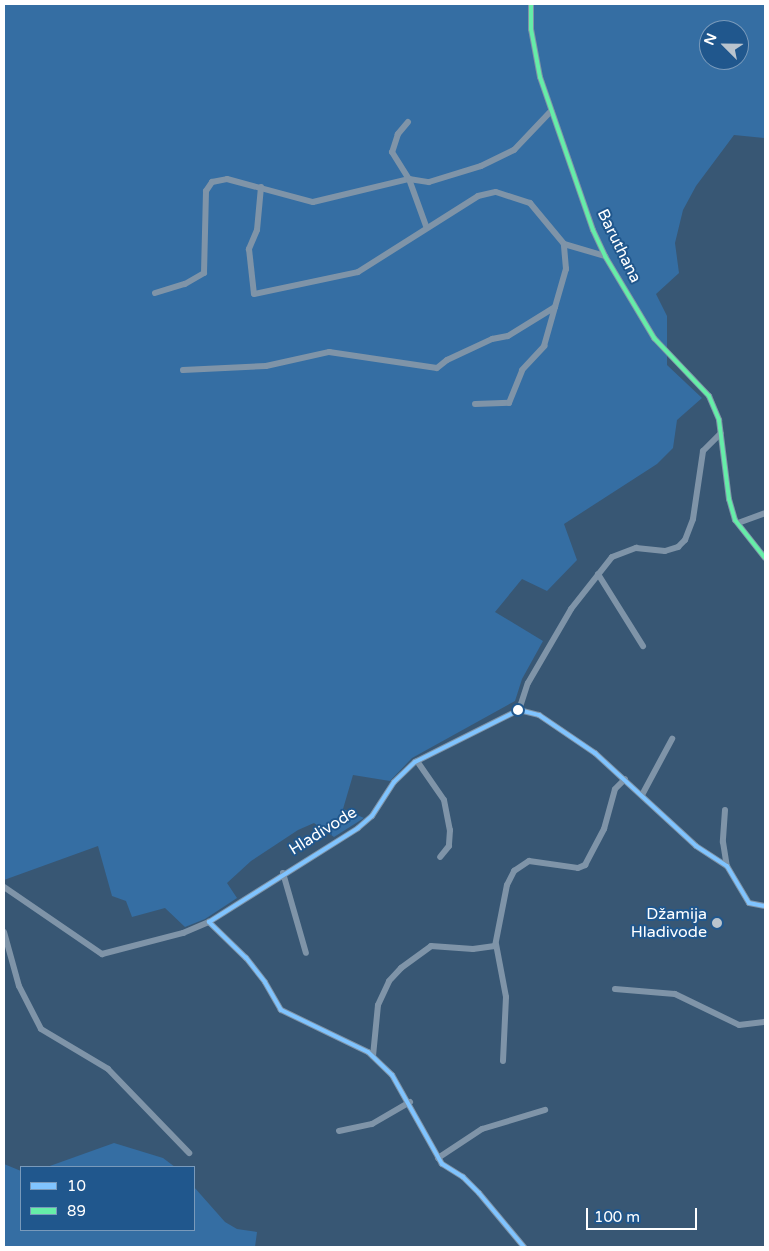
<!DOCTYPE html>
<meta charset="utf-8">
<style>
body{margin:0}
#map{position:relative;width:769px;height:1251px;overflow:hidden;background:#385774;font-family:"Varela Round",sans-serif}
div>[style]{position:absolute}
.green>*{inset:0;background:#356ea3}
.street>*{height:6px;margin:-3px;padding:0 3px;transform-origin:3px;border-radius:3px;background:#7f94a8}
.bus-1>*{height:4px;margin:-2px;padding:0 2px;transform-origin:2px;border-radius:2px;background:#80c4ff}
.bus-2>*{height:4px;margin:-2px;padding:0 2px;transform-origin:2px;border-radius:2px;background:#66eda8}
.dots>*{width:14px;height:14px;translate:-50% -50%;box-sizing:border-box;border:2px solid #20578d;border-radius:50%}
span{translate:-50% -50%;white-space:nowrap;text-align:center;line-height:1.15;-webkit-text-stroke:4px #20578d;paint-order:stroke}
.street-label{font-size:16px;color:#fff}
.poi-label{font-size:16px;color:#fff}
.right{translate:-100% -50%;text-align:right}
.frame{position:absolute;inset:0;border:5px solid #fff;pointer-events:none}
.legend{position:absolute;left:20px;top:1166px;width:175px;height:65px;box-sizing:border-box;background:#20578d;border:1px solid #799abb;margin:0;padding:6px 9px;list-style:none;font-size:15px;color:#fff}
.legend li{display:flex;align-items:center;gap:10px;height:25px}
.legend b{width:25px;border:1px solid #799abb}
.north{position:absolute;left:699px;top:20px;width:50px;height:50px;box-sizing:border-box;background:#20578d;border:1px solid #799abb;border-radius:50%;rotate:293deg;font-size:14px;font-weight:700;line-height:20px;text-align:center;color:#fff}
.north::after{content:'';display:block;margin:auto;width:18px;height:22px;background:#b9c4ce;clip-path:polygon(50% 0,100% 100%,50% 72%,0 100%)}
.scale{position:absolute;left:586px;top:1208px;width:111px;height:22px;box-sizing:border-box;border:2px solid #fff;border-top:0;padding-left:6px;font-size:15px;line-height:18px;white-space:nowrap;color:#fff;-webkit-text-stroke:4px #20578d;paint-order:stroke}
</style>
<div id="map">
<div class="green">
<i style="clip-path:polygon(evenodd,4px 4px,765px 4px,765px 138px,734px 135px,696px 186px,683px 210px,675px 243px,679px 273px,656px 294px,667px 316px,667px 365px,702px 398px,677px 420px,673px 448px,657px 464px,564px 524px,577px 560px,547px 591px,522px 579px,495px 612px,543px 641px,522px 679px,515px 701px,412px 758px,390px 781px,353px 775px,343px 809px,364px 818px,334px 837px,314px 823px,298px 830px,251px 861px,227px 883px,237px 898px,205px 919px,185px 927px,165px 908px,132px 917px,126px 901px,112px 896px,98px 846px,4px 880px,4px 4px,709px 30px,739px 30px,739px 60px,709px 60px,709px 30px)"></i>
<i style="clip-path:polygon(114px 1143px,163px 1158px,175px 1167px,47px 1167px)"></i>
<i style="clip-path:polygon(4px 1164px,21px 1171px,21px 1230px,194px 1230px,194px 1187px,225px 1222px,237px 1229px,257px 1232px,255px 1247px,4px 1247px)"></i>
</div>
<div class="street">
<i style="left:531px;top:4px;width:25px;rotate:90deg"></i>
<i style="left:531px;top:29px;width:49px;rotate:79.4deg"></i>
<i style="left:540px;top:77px;width:162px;rotate:70.9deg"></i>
<i style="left:593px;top:230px;width:29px;rotate:65deg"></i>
<i style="left:605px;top:256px;width:96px;rotate:59.1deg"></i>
<i style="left:654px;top:338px;width:80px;rotate:46.5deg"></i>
<i style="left:709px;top:396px;width:26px;rotate:67deg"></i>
<i style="left:719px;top:420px;width:80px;rotate:82.8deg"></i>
<i style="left:729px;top:499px;width:22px;rotate:74deg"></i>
<i style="left:735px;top:520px;width:48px;rotate:51.7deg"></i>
<i style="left:408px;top:122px;width:16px;rotate:130deg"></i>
<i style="left:398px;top:134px;width:19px;rotate:108deg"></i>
<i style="left:392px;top:152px;width:32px;rotate:58deg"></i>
<i style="left:409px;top:179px;width:50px;rotate:70.1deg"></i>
<i style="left:261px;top:187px;width:43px;rotate:95.3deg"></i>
<i style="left:257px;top:230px;width:21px;rotate:113deg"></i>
<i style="left:249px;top:249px;width:45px;rotate:83.7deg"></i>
<i style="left:254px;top:294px;width:106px;rotate:-11.9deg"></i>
<i style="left:358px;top:272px;width:142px;rotate:-32.3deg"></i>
<i style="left:478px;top:196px;width:18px;rotate:-13deg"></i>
<i style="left:496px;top:192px;width:36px;rotate:18deg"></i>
<i style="left:530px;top:203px;width:53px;rotate:50.3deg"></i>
<i style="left:564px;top:244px;width:43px;rotate:16.3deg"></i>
<i style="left:155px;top:293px;width:31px;rotate:-17deg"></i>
<i style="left:185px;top:284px;width:22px;rotate:-30deg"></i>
<i style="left:204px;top:273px;width:82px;rotate:-88.6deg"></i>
<i style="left:206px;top:191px;width:11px;rotate:-56deg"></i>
<i style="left:212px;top:182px;width:15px;rotate:-11deg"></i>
<i style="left:227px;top:179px;width:89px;rotate:15deg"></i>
<i style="left:313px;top:202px;width:99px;rotate:-13.5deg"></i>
<i style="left:409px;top:179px;width:20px;rotate:9deg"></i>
<i style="left:429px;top:182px;width:54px;rotate:-17.1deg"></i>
<i style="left:481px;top:166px;width:37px;rotate:-26deg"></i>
<i style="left:514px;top:150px;width:54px;rotate:-46.5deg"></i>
<i style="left:183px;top:370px;width:83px;rotate:-2.8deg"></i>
<i style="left:266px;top:366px;width:65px;rotate:-12.5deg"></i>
<i style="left:329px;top:352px;width:109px;rotate:8.4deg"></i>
<i style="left:437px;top:368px;width:13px;rotate:-39deg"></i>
<i style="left:447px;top:360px;width:50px;rotate:-25deg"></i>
<i style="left:492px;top:339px;width:16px;rotate:-11deg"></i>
<i style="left:508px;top:336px;width:55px;rotate:-31.7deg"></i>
<i style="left:555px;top:307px;width:40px;rotate:-74deg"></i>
<i style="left:566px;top:269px;width:25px;rotate:-95deg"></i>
<i style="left:475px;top:404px;width:34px;rotate:-2deg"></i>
<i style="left:509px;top:403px;width:35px;rotate:-68deg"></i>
<i style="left:522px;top:370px;width:33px;rotate:-47deg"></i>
<i style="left:544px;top:346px;width:41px;rotate:-74.2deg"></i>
<i style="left:738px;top:523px;width:29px;rotate:-20deg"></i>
<i style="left:598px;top:574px;width:85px;rotate:58deg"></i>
<i style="left:519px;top:710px;width:28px;rotate:-72deg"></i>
<i style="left:528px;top:683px;width:86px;rotate:-59.8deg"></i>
<i style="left:571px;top:609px;width:66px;rotate:-51.7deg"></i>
<i style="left:612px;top:557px;width:26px;rotate:-21deg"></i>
<i style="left:636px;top:548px;width:29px;rotate:6deg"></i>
<i style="left:665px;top:551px;width:14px;rotate:-17deg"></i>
<i style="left:678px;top:547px;width:10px;rotate:-45deg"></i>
<i style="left:685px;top:540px;width:22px;rotate:-69deg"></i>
<i style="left:693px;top:519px;width:69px;rotate:-81.6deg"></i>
<i style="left:703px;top:451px;width:25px;rotate:-45deg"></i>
<i style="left:417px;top:761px;width:47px;rotate:55.3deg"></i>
<i style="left:444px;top:800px;width:31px;rotate:79deg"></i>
<i style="left:450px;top:830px;width:16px;rotate:94deg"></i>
<i style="left:449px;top:846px;width:14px;rotate:129deg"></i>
<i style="left:642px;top:795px;width:64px;rotate:-61.8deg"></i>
<i style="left:725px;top:810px;width:32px;rotate:94deg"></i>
<i style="left:723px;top:842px;width:24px;rotate:81deg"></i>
<i style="left:283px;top:873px;width:83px;rotate:74deg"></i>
<i style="left:4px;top:887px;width:119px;rotate:34.4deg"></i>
<i style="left:102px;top:954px;width:84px;rotate:-14.5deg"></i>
<i style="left:183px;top:933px;width:28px;rotate:-23deg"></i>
<i style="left:4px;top:932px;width:56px;rotate:74.5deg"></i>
<i style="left:19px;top:986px;width:48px;rotate:62.9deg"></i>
<i style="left:41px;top:1029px;width:78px;rotate:30.8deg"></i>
<i style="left:108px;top:1069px;width:117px;rotate:46deg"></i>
<i style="left:496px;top:944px;width:54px;rotate:79.3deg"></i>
<i style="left:506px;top:997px;width:64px;rotate:92.7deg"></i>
<i style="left:615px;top:989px;width:60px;rotate:4.8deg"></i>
<i style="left:675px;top:994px;width:71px;rotate:25.8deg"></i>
<i style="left:739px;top:1025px;width:26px;rotate:-7deg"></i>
<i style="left:373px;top:1056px;width:51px;rotate:-84.4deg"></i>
<i style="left:378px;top:1005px;width:26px;rotate:-65deg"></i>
<i style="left:389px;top:981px;width:18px;rotate:-47deg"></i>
<i style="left:401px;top:968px;width:37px;rotate:-36deg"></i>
<i style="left:431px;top:946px;width:42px;rotate:4.1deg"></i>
<i style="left:473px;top:949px;width:22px;rotate:-8deg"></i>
<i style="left:495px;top:946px;width:62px;rotate:-78.9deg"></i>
<i style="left:507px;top:885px;width:16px;rotate:-63deg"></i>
<i style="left:514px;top:871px;width:18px;rotate:-34deg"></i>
<i style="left:529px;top:861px;width:49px;rotate:8.1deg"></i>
<i style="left:578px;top:868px;width:8px;rotate:-23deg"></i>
<i style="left:585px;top:865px;width:41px;rotate:-62.2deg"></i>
<i style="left:604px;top:829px;width:41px;rotate:-74.6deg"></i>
<i style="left:615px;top:789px;width:14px;rotate:-45deg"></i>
<i style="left:339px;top:1131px;width:34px;rotate:-12deg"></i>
<i style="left:372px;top:1124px;width:44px;rotate:-30.1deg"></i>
<i style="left:438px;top:1158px;width:53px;rotate:-33.4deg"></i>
<i style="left:482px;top:1129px;width:66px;rotate:-16.8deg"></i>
<i style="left:524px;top:1247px;width:70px;rotate:-129.8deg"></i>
<i style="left:479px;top:1193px;width:23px;rotate:-135deg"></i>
<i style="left:463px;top:1177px;width:25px;rotate:-148deg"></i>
<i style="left:442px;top:1164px;width:102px;rotate:-119.3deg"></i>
<i style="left:392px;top:1075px;width:33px;rotate:-136deg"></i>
<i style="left:368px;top:1052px;width:97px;rotate:-154.2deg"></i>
<i style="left:281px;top:1010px;width:32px;rotate:-120deg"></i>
<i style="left:265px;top:982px;width:31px;rotate:-128deg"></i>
<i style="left:246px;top:958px;width:52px;rotate:-135.8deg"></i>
<i style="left:209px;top:922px;width:176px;rotate:-32.2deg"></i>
<i style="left:358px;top:828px;width:18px;rotate:-41deg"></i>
<i style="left:372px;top:816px;width:40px;rotate:-57.1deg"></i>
<i style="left:394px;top:782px;width:29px;rotate:-44deg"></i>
<i style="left:415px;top:762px;width:116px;rotate:-26.6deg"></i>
<i style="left:519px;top:710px;width:21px;rotate:14deg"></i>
<i style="left:539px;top:715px;width:68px;rotate:34.2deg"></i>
<i style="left:595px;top:753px;width:137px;rotate:42.6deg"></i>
<i style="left:696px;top:846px;width:37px;rotate:33deg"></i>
<i style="left:727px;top:866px;width:43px;rotate:59.3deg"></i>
<i style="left:749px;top:903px;width:16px;rotate:11deg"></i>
</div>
<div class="bus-1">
<i style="left:524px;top:1247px;width:70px;rotate:-129.8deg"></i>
<i style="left:479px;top:1193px;width:23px;rotate:-135deg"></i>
<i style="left:463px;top:1177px;width:25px;rotate:-148deg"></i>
<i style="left:442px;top:1164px;width:102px;rotate:-119.3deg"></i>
<i style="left:392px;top:1075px;width:33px;rotate:-136deg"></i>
<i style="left:368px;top:1052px;width:97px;rotate:-154.2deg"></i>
<i style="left:281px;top:1010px;width:32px;rotate:-120deg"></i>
<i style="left:265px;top:982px;width:31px;rotate:-128deg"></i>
<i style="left:246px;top:958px;width:52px;rotate:-135.8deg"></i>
<i style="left:209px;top:922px;width:176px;rotate:-32.2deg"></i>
<i style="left:358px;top:828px;width:18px;rotate:-41deg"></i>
<i style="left:372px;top:816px;width:40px;rotate:-57.1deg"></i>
<i style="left:394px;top:782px;width:29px;rotate:-44deg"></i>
<i style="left:415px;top:762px;width:116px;rotate:-26.6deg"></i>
<i style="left:519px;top:710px;width:21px;rotate:14deg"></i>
<i style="left:539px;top:715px;width:68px;rotate:34.2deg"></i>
<i style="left:595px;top:753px;width:137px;rotate:42.6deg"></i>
<i style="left:696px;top:846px;width:37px;rotate:33deg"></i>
<i style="left:727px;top:866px;width:43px;rotate:59.3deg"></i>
<i style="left:749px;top:903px;width:16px;rotate:11deg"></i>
</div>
<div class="bus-2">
<i style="left:531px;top:4px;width:25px;rotate:90deg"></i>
<i style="left:531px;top:29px;width:49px;rotate:79.4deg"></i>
<i style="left:540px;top:77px;width:162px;rotate:70.9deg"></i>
<i style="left:593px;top:230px;width:29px;rotate:65deg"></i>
<i style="left:605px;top:256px;width:96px;rotate:59.1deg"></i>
<i style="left:654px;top:338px;width:80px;rotate:46.5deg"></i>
<i style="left:709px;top:396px;width:26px;rotate:67deg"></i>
<i style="left:719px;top:420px;width:80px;rotate:82.8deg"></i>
<i style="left:729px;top:499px;width:22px;rotate:74deg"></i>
<i style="left:735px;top:520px;width:48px;rotate:51.7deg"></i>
</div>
<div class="dots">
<i style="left:518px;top:710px;background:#fff"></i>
<i style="left:717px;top:923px;background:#b9c4ce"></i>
</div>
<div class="street-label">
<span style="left:619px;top:246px;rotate:64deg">Baruthana</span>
<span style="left:323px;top:831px;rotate:-32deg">Hladivode</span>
</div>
<div class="poi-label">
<span class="right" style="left:707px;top:923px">Džamija<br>Hladivode</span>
</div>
<div class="frame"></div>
<ul class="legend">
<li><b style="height:6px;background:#80c4ff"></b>10</li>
<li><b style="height:6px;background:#66eda8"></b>89</li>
</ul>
<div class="north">N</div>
<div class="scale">100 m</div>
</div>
